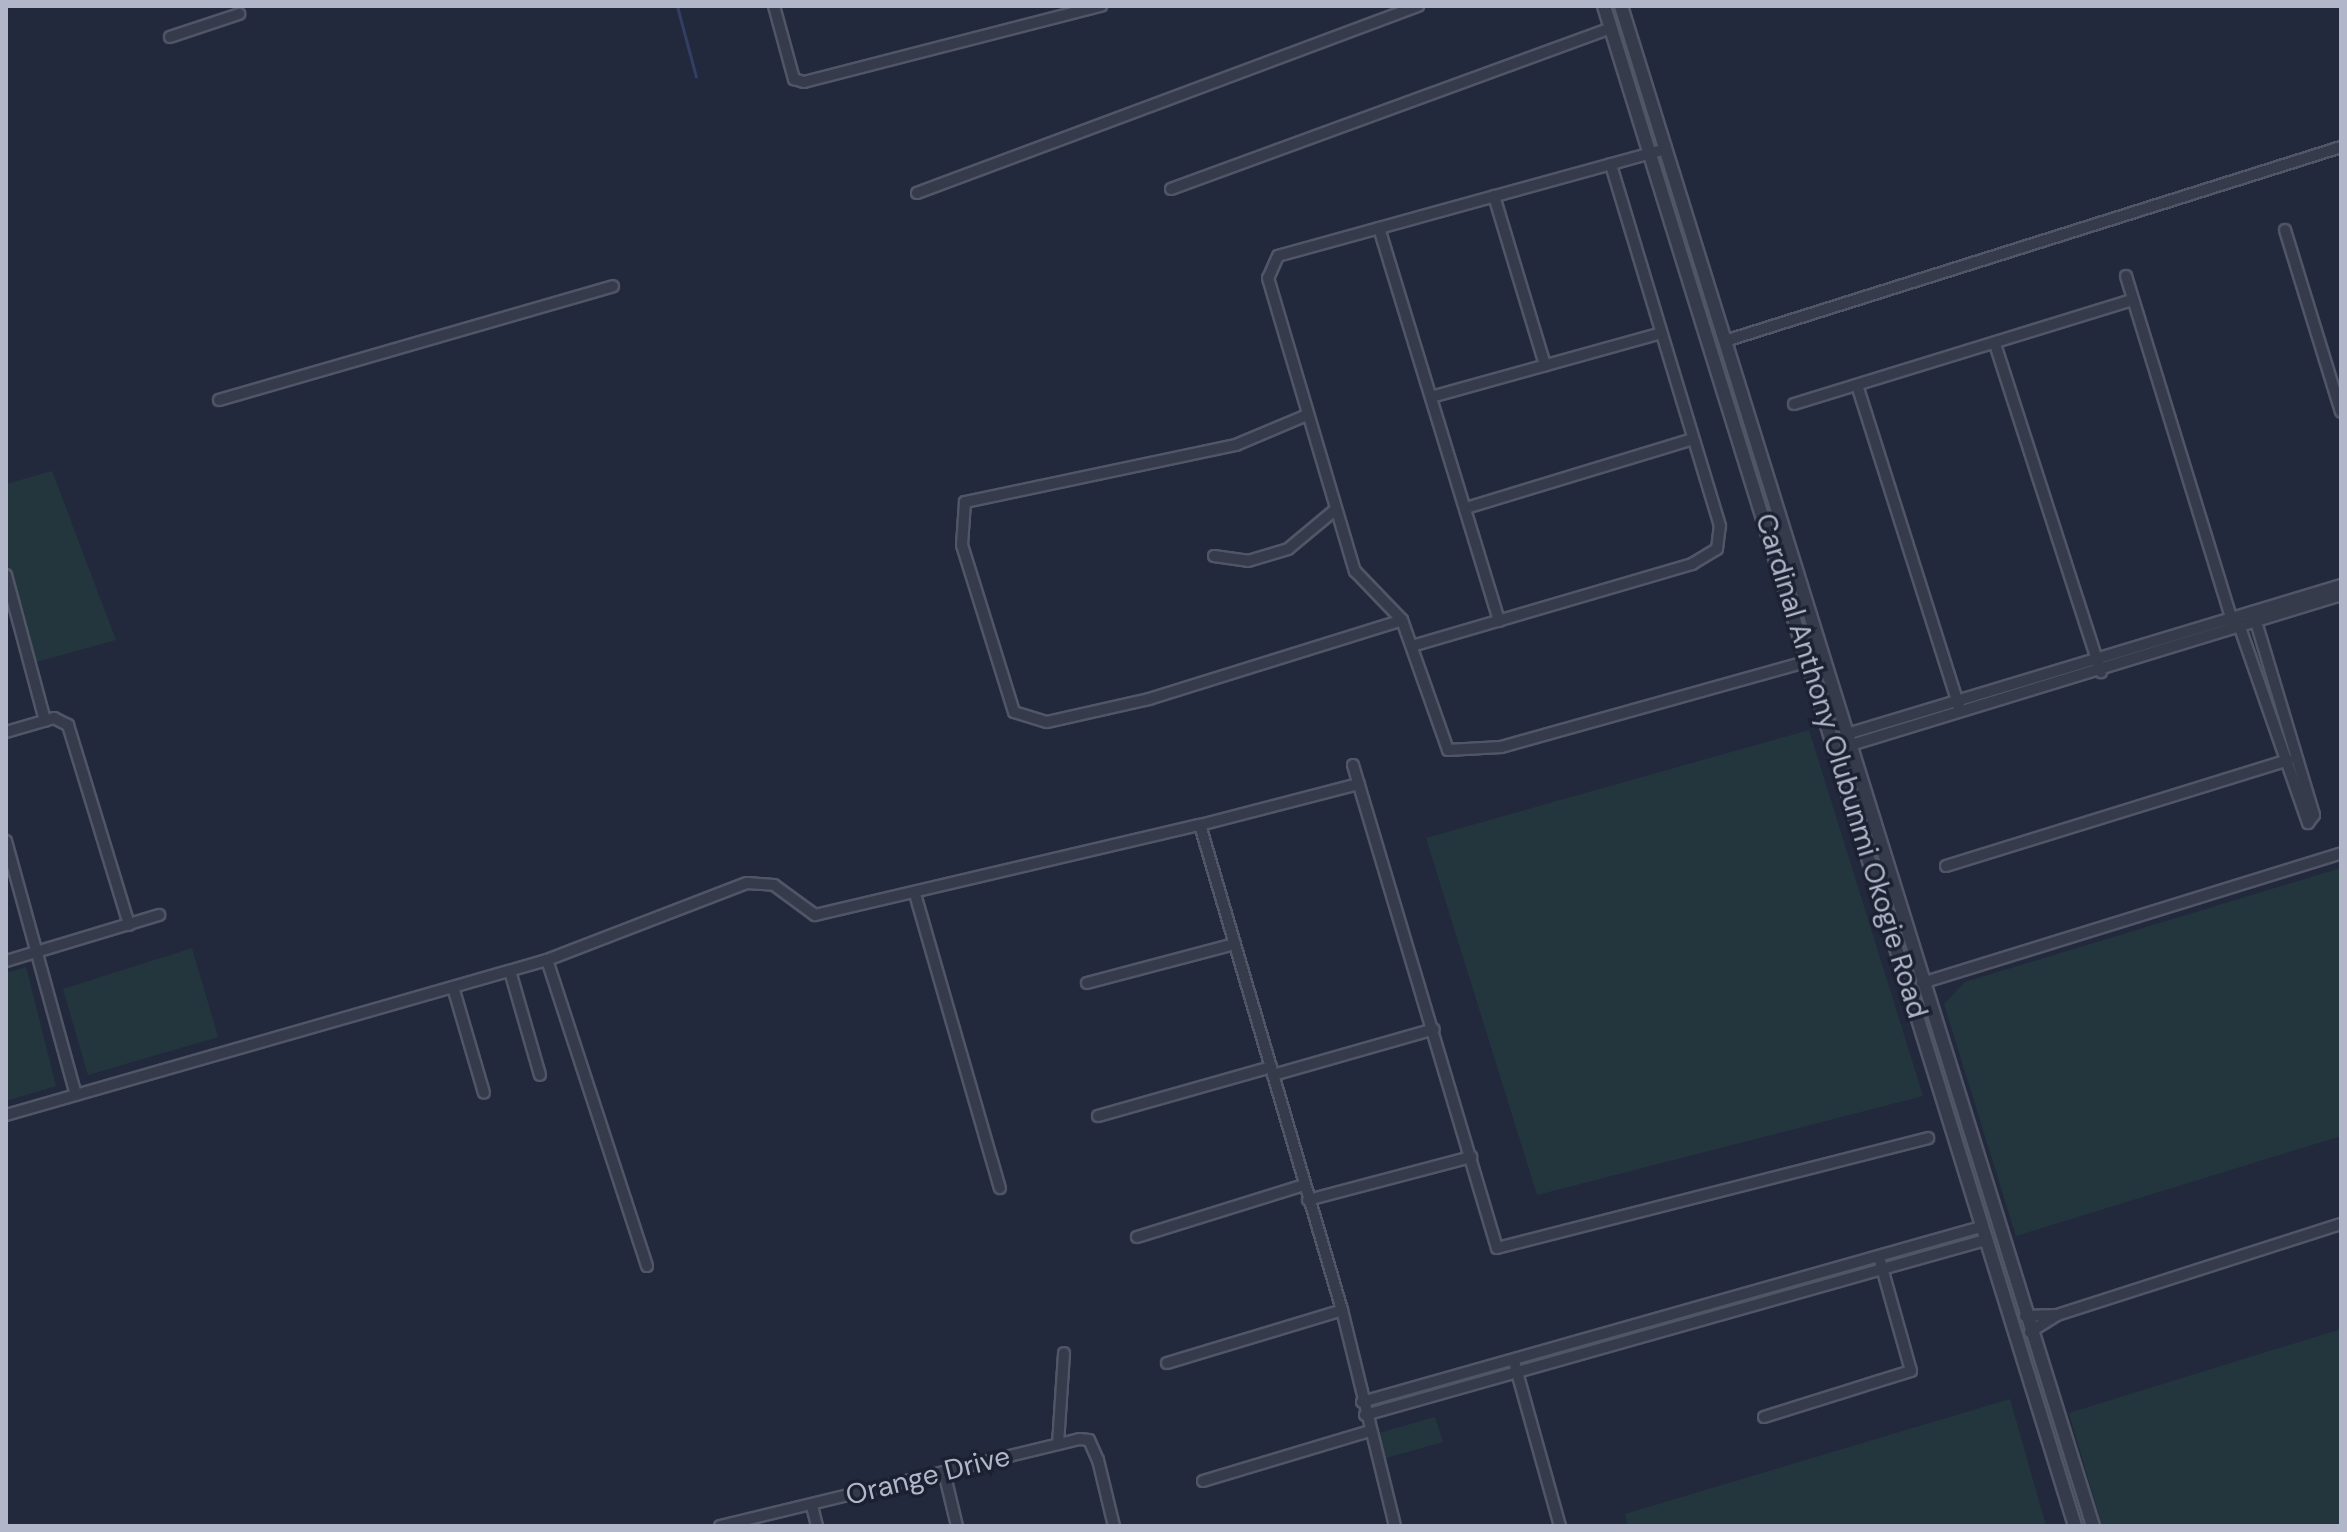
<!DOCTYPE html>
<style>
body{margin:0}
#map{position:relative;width:2347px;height:1532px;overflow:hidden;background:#22293c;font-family:"DM Sans",sans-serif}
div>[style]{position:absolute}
.green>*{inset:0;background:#24363d}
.stream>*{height:3px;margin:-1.5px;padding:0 1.5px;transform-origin:1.5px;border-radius:1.5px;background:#333f62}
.roads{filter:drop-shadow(2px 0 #515667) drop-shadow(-2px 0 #515667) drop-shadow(0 2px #515667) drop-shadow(0 -2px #515667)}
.minor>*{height:10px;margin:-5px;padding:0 5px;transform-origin:5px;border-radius:5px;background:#363b4c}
.tertiary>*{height:12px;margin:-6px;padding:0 6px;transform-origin:6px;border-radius:6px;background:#363b4c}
span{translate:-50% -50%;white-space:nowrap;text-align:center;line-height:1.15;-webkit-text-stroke:7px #1b2131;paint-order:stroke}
.street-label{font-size:28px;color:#b1b6c8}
.frame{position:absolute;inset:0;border:8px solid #b1b6c8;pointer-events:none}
</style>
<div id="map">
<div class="green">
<i style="clip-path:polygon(52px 471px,116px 640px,36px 662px,6px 565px,6px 484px)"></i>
<i style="clip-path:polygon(1809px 730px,1923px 1096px,1537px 1195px,1426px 838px)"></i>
<i style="clip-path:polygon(2341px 868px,2341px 1136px,2016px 1236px,1944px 1004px,1965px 982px)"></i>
<i style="clip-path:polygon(192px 948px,218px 1037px,88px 1075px,63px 989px)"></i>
<i style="clip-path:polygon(26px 967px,56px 1086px,6px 1101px,6px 973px)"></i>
<i style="clip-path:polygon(2341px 1329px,2341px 1526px,2102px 1526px,2069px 1413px)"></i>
<i style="clip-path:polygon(2010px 1399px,2046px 1526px,1628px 1526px,1625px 1514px)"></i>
<i style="clip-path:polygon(1435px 1417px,1443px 1442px,1386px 1458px,1379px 1433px)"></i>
</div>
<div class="stream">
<i style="left:677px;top:6px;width:73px;rotate:75deg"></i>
</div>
<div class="roads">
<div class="minor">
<i style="left:774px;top:6px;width:76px;rotate:74.7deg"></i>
<i style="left:794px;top:79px;width:10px;rotate:17deg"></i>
<i style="left:804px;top:82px;width:307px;rotate:-14.4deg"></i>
<i style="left:170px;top:37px;width:73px;rotate:-18.4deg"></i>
<i style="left:1666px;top:149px;width:402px;rotate:164.6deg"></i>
<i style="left:1278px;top:256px;width:24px;rotate:114deg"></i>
<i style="left:1268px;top:278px;width:306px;rotate:73.5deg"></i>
<i style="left:1355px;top:571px;width:68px;rotate:46.2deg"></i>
<i style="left:1402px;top:620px;width:138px;rotate:70.5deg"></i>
<i style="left:1448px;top:750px;width:53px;rotate:-3.2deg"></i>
<i style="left:1501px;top:747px;width:320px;rotate:-15.6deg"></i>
<i style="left:1171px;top:189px;width:469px;rotate:-20.1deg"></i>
<i style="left:917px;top:193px;width:535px;rotate:-20.47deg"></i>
<i style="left:1494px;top:196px;width:177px;rotate:73.2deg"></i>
<i style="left:1379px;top:228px;width:411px;rotate:73deg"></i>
<i style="left:2285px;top:230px;width:190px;rotate:72.9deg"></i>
<i style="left:2126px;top:276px;width:358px;rotate:72.9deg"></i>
<i style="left:1725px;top:341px;width:646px;rotate:-17.48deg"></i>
<i style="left:1995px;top:344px;width:345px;rotate:72.1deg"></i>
<i style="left:1857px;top:385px;width:341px;rotate:72.4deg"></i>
<i style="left:1431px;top:397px;width:239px;rotate:-15.5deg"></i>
<i style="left:219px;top:400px;width:410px;rotate:-16.1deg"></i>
<i style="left:1794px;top:404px;width:350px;rotate:-17.1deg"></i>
<i style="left:1307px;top:415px;width:77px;rotate:157.1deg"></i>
<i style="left:1236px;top:445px;width:277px;rotate:168.1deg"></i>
<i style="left:965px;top:502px;width:43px;rotate:94deg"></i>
<i style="left:962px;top:545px;width:175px;rotate:72.7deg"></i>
<i style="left:1014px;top:712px;width:34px;rotate:17deg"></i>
<i style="left:1047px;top:722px;width:105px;rotate:-12.7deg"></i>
<i style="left:1149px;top:699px;width:265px;rotate:-17.3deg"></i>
<i style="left:1466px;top:508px;width:237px;rotate:-16.9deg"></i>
<i style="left:1214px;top:556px;width:34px;rotate:8deg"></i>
<i style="left:1248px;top:561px;width:42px;rotate:-16.7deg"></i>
<i style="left:1288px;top:549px;width:62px;rotate:-39.8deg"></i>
<i style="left:6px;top:575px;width:151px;rotate:75deg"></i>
<i style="left:2238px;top:622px;width:213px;rotate:70.8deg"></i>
<i style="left:2308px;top:823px;width:10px;rotate:-53deg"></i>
<i style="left:2314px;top:815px;width:206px;rotate:-106.7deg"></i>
<i style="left:1412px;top:646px;width:292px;rotate:-16.3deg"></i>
<i style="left:1692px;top:564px;width:29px;rotate:-31deg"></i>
<i style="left:1717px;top:549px;width:23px;rotate:-83deg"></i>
<i style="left:1720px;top:526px;width:378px;rotate:-106.8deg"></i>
<i style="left:6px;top:732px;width:50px;rotate:-16.3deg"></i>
<i style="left:54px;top:718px;width:16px;rotate:27deg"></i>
<i style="left:68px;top:725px;width:209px;rotate:73deg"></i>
<i style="left:1847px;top:734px;width:516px;rotate:-16.78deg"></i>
<i style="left:1851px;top:745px;width:512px;rotate:-17.02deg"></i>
<i style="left:1353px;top:765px;width:504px;rotate:73.4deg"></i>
<i style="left:1497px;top:1248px;width:445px;rotate:-14.3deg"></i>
<i style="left:1200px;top:825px;width:164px;rotate:-14.5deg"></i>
<i style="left:6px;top:841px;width:263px;rotate:74.6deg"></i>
<i style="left:1946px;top:866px;width:358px;rotate:-17.2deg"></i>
<i style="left:915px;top:894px;width:306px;rotate:73.9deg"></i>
<i style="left:547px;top:960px;width:322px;rotate:71.9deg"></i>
<i style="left:6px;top:961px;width:160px;rotate:-16.7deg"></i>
<i style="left:510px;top:971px;width:108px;rotate:73.9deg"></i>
<i style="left:1087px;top:983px;width:153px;rotate:-14.8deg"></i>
<i style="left:1922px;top:983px;width:439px;rotate:-17.2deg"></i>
<i style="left:453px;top:987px;width:110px;rotate:73.7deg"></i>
<i style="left:1273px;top:1075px;width:167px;rotate:-15.9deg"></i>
<i style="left:6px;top:1115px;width:563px;rotate:-15.99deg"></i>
<i style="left:547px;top:960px;width:214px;rotate:-21.1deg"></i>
<i style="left:747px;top:883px;width:27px;rotate:4deg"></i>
<i style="left:774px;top:885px;width:51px;rotate:36.2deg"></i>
<i style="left:815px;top:915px;width:395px;rotate:-13.2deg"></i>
<i style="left:1200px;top:825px;width:505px;rotate:73.68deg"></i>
<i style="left:1342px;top:1310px;width:222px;rotate:76.2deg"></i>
<i style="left:1098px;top:1116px;width:180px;rotate:-15.8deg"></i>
<i style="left:1308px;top:1200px;width:169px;rotate:-14.8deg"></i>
<i style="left:1137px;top:1237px;width:175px;rotate:-17.3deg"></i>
<i style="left:2025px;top:1316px;width:32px;rotate:-2deg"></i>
<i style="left:2057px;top:1315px;width:298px;rotate:-17.8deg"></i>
<i style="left:2030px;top:1332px;width:32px;rotate:-32deg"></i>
<i style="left:1167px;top:1363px;width:183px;rotate:-16.8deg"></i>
<i style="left:1515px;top:1365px;width:167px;rotate:74.4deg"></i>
<i style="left:1362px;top:1402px;width:643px;rotate:-15.79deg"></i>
<i style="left:1365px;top:1415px;width:644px;rotate:-15.76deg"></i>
<i style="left:1764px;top:1417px;width:154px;rotate:-17.4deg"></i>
<i style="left:1911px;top:1371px;width:114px;rotate:-105.7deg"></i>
<i style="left:1058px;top:1444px;width:91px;rotate:-86.2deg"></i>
<i style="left:944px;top:1472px;width:56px;rotate:76.5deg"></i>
<i style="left:1203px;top:1481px;width:174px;rotate:-16.7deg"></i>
<i style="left:812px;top:1506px;width:21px;rotate:76deg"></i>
<i style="left:720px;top:1526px;width:370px;rotate:-13.6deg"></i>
<i style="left:1080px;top:1439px;width:9px;rotate:6deg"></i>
<i style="left:1089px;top:1440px;width:22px;rotate:66deg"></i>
<i style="left:1098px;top:1460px;width:68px;rotate:76.4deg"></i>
</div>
<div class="tertiary">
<i style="left:1604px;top:6px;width:1591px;rotate:72.78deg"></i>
<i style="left:1621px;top:6px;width:1592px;rotate:72.75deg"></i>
</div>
</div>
<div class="street-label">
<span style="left:1841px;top:766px;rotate:73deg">Cardinal Anthony Olubunmi Okogie Road</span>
<span style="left:928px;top:1476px;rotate:-14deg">Orange Drive</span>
</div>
<div class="frame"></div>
</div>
